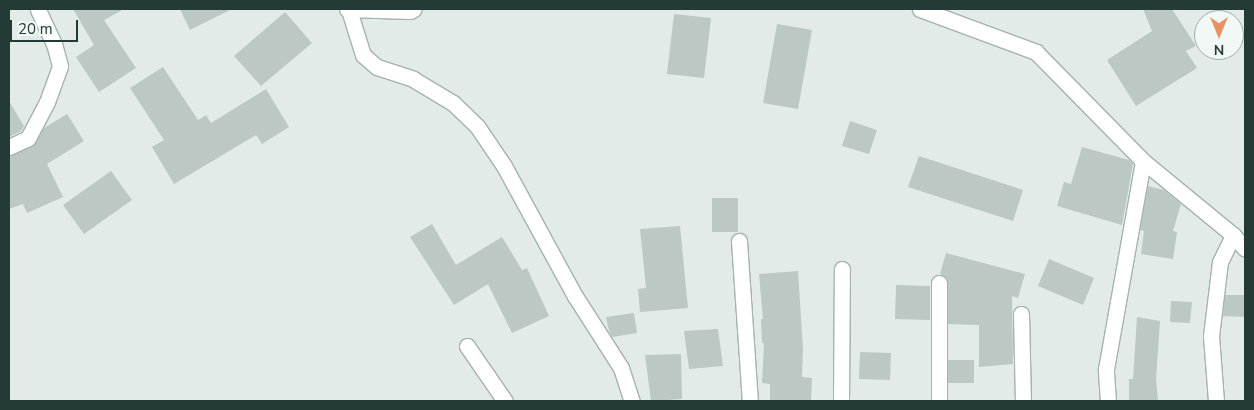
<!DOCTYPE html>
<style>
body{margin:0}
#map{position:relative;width:1254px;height:410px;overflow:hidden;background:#e2ebe8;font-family:"Nunito Sans",sans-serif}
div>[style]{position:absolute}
.building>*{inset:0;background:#bbc8c4}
.roads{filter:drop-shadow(1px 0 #a5b2af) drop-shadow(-1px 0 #a5b2af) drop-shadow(0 1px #a5b2af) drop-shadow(0 -1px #a5b2af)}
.street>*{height:15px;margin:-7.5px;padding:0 7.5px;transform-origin:7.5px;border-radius:7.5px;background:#fff}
span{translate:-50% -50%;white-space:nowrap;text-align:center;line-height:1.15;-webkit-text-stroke:4.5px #f2f8f6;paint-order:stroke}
.frame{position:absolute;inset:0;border:10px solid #243a37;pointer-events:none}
.north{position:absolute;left:1194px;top:10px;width:50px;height:50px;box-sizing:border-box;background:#f2f8f6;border:1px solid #a0acaa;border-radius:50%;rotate:180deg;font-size:14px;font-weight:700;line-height:20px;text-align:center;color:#243a37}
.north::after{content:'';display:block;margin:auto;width:18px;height:22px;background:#e69265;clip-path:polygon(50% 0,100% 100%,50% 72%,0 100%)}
.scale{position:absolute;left:10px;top:20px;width:68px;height:22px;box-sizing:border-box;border:2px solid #243a37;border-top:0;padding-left:6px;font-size:15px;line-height:18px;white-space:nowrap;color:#243a37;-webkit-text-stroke:4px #f2f8f6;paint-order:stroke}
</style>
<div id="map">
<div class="building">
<i style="clip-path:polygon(73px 9px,124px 9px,104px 20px,136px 68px,99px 92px,76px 57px,94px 45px)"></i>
<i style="clip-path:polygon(180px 9px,232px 9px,190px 30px)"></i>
<i style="clip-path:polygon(1143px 9px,1172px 9px,1196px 46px,1186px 51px,1197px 68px,1136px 106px,1107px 60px,1152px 31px)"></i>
<i style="clip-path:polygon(285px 12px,312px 43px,261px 86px,234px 56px)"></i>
<i style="clip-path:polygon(674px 14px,711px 18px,704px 78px,667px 74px)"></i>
<i style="clip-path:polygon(777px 24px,812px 30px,798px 109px,763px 103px)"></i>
<i style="clip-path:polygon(163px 67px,198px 120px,206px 115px,211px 123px,266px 89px,289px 127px,262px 144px,256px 135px,174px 184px,152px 147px,164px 140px,130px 88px)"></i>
<i style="clip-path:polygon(9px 101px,24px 126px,21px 131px,9px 137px)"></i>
<i style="clip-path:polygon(67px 114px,84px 141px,47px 164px,63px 197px,27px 213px,23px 204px,9px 209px,9px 156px,33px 146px,44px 128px)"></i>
<i style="clip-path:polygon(850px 121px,877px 130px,869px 154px,842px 146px)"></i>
<i style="clip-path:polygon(1082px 147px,1129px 160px,1133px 164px,1122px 225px,1057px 206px,1064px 182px,1071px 184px)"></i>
<i style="clip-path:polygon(919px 156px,1023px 190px,1013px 221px,908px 187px)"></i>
<i style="clip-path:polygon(111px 171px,132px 200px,84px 234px,63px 205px)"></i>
<i style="clip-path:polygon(1148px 186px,1164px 190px,1181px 204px,1173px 231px,1177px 232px,1173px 259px,1141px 254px,1144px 231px,1140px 230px)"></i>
<i style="clip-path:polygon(712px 198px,738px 198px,738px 232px,712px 232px)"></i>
<i style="clip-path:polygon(432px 224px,456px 265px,502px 237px,522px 270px,527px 268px,549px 316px,512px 333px,488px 284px,454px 305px,410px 237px)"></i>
<i style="clip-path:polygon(680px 226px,688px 308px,640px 312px,638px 289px,646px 288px,640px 229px)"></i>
<i style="clip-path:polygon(946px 253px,1025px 274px,1018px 298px,1012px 296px,1013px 364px,979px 367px,979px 325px,948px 324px,948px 283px,947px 278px,940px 274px)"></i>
<i style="clip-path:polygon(1049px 259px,1094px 278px,1083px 305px,1038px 286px)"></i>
<i style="clip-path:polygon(798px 271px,803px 349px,802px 377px,812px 378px,811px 401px,770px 401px,770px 384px,762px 383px,764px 343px,762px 343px,761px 319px,763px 319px,759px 274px)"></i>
<i style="clip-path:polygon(896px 285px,930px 286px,930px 320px,895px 319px)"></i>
<i style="clip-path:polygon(1225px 295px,1245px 295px,1245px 317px,1223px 316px)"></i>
<i style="clip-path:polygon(1171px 301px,1192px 302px,1190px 323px,1170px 322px)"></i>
<i style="clip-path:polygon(634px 313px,637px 333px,612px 337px,609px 331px,606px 317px)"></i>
<i style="clip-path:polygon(1137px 317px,1160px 321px,1156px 379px,1158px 401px,1129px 401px,1129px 379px,1133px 379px)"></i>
<i style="clip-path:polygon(718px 329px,723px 366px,689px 369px,684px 331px)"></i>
<i style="clip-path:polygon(860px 352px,891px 353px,890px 380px,859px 379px)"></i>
<i style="clip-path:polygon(681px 354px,682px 399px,651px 401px,645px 355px)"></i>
<i style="clip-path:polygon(948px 360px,974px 360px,974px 383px,948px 383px)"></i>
</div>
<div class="roads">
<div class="street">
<i style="left:347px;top:9px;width:63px;rotate:1.8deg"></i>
<i style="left:410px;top:11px;width:4px;rotate:-27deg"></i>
<i style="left:920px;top:9px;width:124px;rotate:20.3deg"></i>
<i style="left:1036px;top:52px;width:153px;rotate:45.5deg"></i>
<i style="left:1143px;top:161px;width:117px;rotate:39.4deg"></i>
<i style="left:1233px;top:235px;width:18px;rotate:49deg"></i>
<i style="left:349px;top:10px;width:47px;rotate:72.7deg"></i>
<i style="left:363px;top:55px;width:18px;rotate:41deg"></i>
<i style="left:377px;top:67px;width:38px;rotate:18deg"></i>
<i style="left:413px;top:79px;width:47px;rotate:31deg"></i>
<i style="left:453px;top:103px;width:33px;rotate:44deg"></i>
<i style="left:477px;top:126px;width:48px;rotate:56deg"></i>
<i style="left:504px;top:166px;width:148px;rotate:61.4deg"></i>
<i style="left:575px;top:296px;width:85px;rotate:57.4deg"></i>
<i style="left:621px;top:368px;width:35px;rotate:72deg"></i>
<i style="left:9px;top:147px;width:21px;rotate:-25deg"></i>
<i style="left:28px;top:138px;width:41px;rotate:-62.2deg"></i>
<i style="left:47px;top:102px;width:38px;rotate:-70deg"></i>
<i style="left:60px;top:66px;width:23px;rotate:-105deg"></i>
<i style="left:54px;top:44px;width:38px;rotate:-115deg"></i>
<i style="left:739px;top:241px;width:160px;rotate:86.1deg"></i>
<i style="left:1021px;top:314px;width:87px;rotate:88.7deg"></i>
<i style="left:467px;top:346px;width:67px;rotate:55.4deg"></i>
<i style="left:841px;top:401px;width:132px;rotate:-89.6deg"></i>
<i style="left:939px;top:401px;width:118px;rotate:-90deg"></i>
<i style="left:1108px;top:401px;width:32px;rotate:-94deg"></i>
<i style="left:1106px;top:369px;width:211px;rotate:-79.9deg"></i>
<i style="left:1216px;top:401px;width:65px;rotate:-94.4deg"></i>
<i style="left:1211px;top:336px;width:75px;rotate:-83.1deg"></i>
<i style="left:1220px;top:262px;width:30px;rotate:-64deg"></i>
</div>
</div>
<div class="frame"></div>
<div class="north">N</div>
<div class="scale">20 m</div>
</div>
